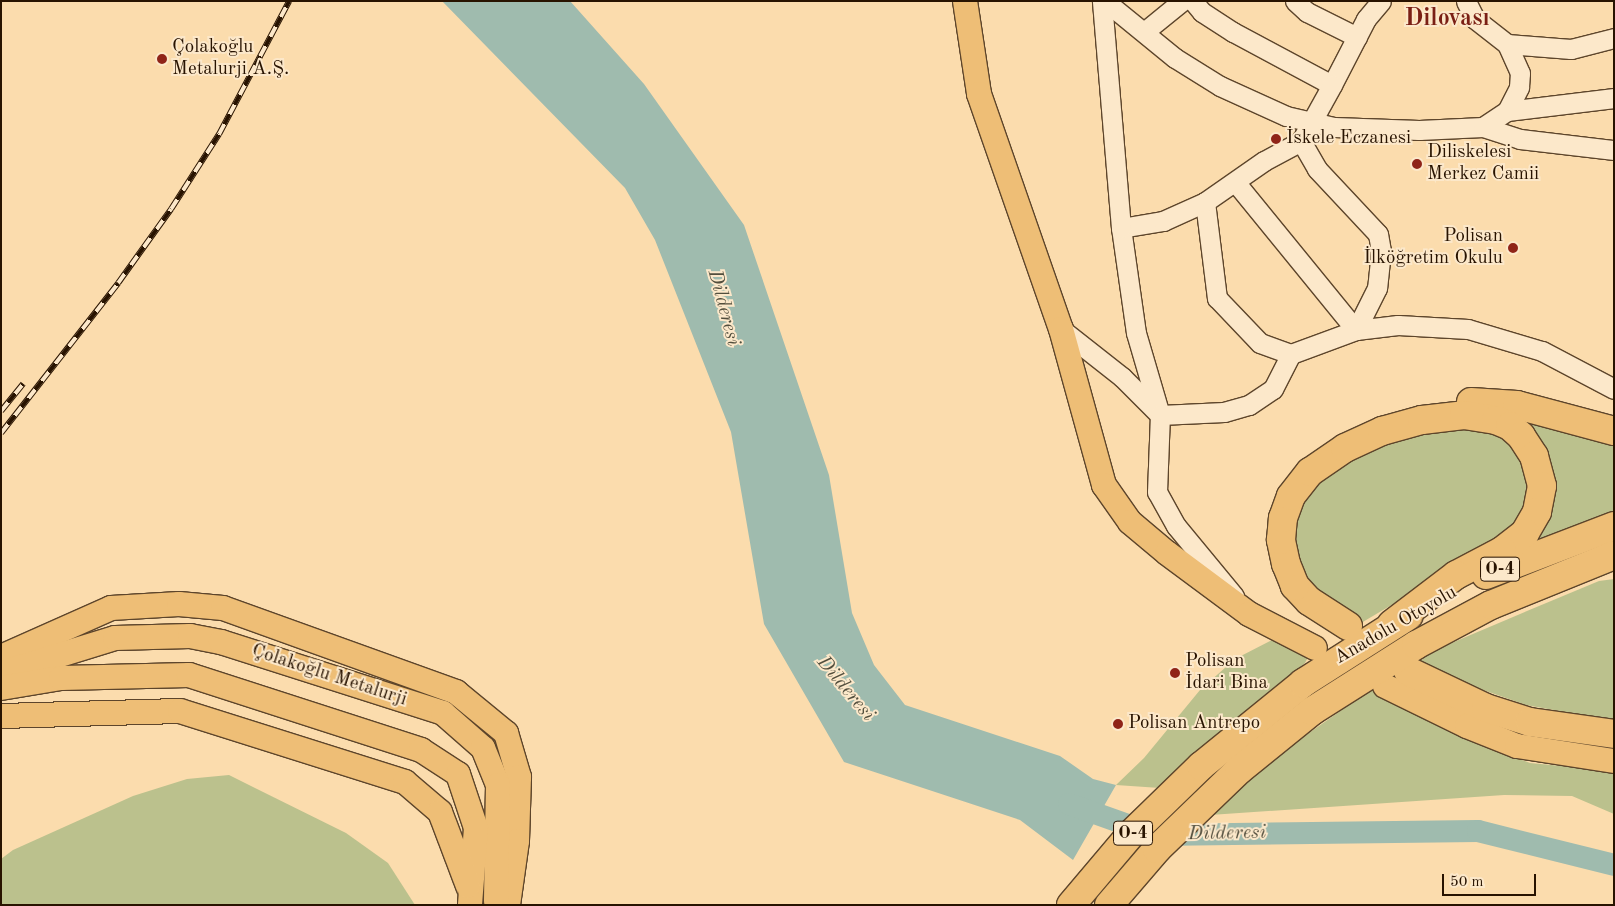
<!DOCTYPE html>
<meta charset="utf-8">
<style>
body{margin:0}
#map{position:relative;width:1615px;height:906px;overflow:hidden;background:#fbdcad;font-family:"Old Standard TT",serif}
div>[style]{position:absolute}
.green>*{inset:0;background:#bbc18d}
.water>*{inset:0;background:#9fbbae}
.river>*{height:22px;margin:-11px;padding:0 11px;transform-origin:11px;border-radius:11px;background:#9fbbae}
.roads{filter:drop-shadow(1px 0 #5d452b) drop-shadow(-1px 0 #5d452b) drop-shadow(0 1px #5d452b) drop-shadow(0 -1px #5d452b)}
.minor>*{height:19px;margin:-9.5px;padding:0 9.5px;transform-origin:9.5px;border-radius:9.5px;background:#fce8ca}
.major>*{height:24px;margin:-12px;padding:0 12px;transform-origin:12px;border-radius:12px;background:#eebe76}
.highway>*{height:28px;margin:-14px;padding:0 14px;transform-origin:14px;border-radius:14px;background:#eebe76}
.rail>*{height:5.5px;margin-top:-2.75px;transform-origin:0;background:repeating-linear-gradient(90deg,#fce8ca 0 11px,#281300 0 22px);box-sizing:border-box;border-block:1px solid #281300}
.dots>*{width:14px;height:14px;translate:-50% -50%;box-sizing:border-box;border:2px solid #fce8ca;border-radius:50%}
span{translate:-50% -50%;white-space:nowrap;text-align:center;line-height:1.15;-webkit-text-stroke:4px #fce8ca;paint-order:stroke}
.shield-label span{padding:1px 4px;background:#fce8ca;border:1px solid;border-radius:4px;-webkit-text-stroke-width:0}
.shield-label{font-size:18px;color:#281300;font-weight:700}
.poi-label{font-size:19px;color:#281300}
.left{translate:0 -50%;text-align:left}
.right{translate:-100% -50%;text-align:right}
.street-label{font-size:19px;color:#281300}
.water-label{font-size:20px;color:#524e3d;font-style:italic}
.district-label{font-size:24px;color:#7a1f14;font-weight:700}
.frame{position:absolute;inset:0;border:2px solid #281300;pointer-events:none}
.scale{position:absolute;left:1442px;top:874px;width:94px;height:22px;box-sizing:border-box;border:2px solid #281300;border-top:0;padding-left:6px;font-size:15px;line-height:18px;white-space:nowrap;color:#281300;-webkit-text-stroke:4px #fce8ca;paint-order:stroke}
</style>
<div id="map">
<div class="green">
<i style="clip-path:polygon(1513px 413px,1614px 439px,1614px 511px,1528px 544px,1541px 524px)"></i>
<i style="clip-path:polygon(1453px 427px,1513px 437px,1530px 476px,1522px 521px,1449px 571px,1356px 626px,1311px 585px,1295px 563px,1293px 516px,1304px 497px,1331px 470px,1384px 441px)"></i>
<i style="clip-path:polygon(1614px 579px,1614px 721px,1526px 705px,1469px 685px,1421px 661px,1428px 653px,1527px 611px,1599px 581px)"></i>
<i style="clip-path:polygon(1274px 639px,1312px 649px,1305px 663px,1160px 788px,1116px 785px,1144px 758px,1200px 690px,1235px 659px)"></i>
<i style="clip-path:polygon(1373px 688px,1478px 743px,1530px 763px,1614px 771px,1614px 814px,1572px 796px,1504px 795px,1210px 815px,1282px 752px)"></i>
<i style="clip-path:polygon(229px 775px,346px 833px,388px 863px,415px 905px,1px 905px,1px 859px,13px 850px,133px 796px,187px 779px)"></i>
</div>
<div class="water">
<i style="clip-path:polygon(442px 1px,570px 1px,644px 84px,744px 225px,829px 475px,852px 613px,874px 665px,905px 705px,1060px 756px,1093px 779px,1116px 785px,1073px 860px,1020px 820px,844px 762px,764px 624px,731px 432px,655px 240px,625px 188px)"></i>
</div>
<div class="river">
<i style="left:1069px;top:804px;width:92px;rotate:19.6deg"></i>
<i style="left:1156px;top:835px;width:322px;rotate:-0.7deg"></i>
<i style="left:1478px;top:831px;width:140px;rotate:14deg"></i>
</div>
<div class="roads">
<div class="minor">
<i style="left:1105px;top:1px;width:90px;rotate:39.2deg"></i>
<i style="left:1175px;top:58px;width:53px;rotate:31.9deg"></i>
<i style="left:1220px;top:86px;width:72px;rotate:24.4deg"></i>
<i style="left:1286px;top:116px;width:49px;rotate:12.9deg"></i>
<i style="left:1334px;top:127px;width:85px;rotate:2deg"></i>
<i style="left:1419px;top:130px;width:64px;rotate:-2.7deg"></i>
<i style="left:1483px;top:127px;width:29px;rotate:-34deg"></i>
<i style="left:1507px;top:111px;width:27px;rotate:-63deg"></i>
<i style="left:1519px;top:87px;width:14px;rotate:-86deg"></i>
<i style="left:1520px;top:73px;width:32px;rotate:-114deg"></i>
<i style="left:1507px;top:44px;width:41px;rotate:-142deg"></i>
<i style="left:1475px;top:19px;width:20px;rotate:-117deg"></i>
<i style="left:1193px;top:1px;width:14px;rotate:51deg"></i>
<i style="left:1202px;top:12px;width:37px;rotate:33deg"></i>
<i style="left:1233px;top:32px;width:112px;rotate:28.2deg"></i>
<i style="left:1332px;top:85px;width:74px;rotate:-62.7deg"></i>
<i style="left:1366px;top:19px;width:23px;rotate:-50deg"></i>
<i style="left:1295px;top:1px;width:16px;rotate:43deg"></i>
<i style="left:1307px;top:12px;width:56px;rotate:26.6deg"></i>
<i style="left:1144px;top:32px;width:49px;rotate:-39.2deg"></i>
<i style="left:1507px;top:44px;width:64px;rotate:4.5deg"></i>
<i style="left:1571px;top:49px;width:44px;rotate:-14.3deg"></i>
<i style="left:1507px;top:111px;width:108px;rotate:-6.9deg"></i>
<i style="left:1483px;top:127px;width:39px;rotate:18deg"></i>
<i style="left:1520px;top:139px;width:95px;rotate:6.7deg"></i>
<i style="left:1301px;top:141px;width:32px;rotate:60deg"></i>
<i style="left:1317px;top:169px;width:89px;rotate:46.8deg"></i>
<i style="left:1378px;top:234px;width:17px;rotate:80deg"></i>
<i style="left:1381px;top:251px;width:37px;rotate:96deg"></i>
<i style="left:1377px;top:288px;width:47px;rotate:116.6deg"></i>
<i style="left:1236px;top:183px;width:190px;rotate:50.8deg"></i>
<i style="left:1205px;top:202px;width:97px;rotate:82.9deg"></i>
<i style="left:1217px;top:298px;width:62px;rotate:46.3deg"></i>
<i style="left:1260px;top:343px;width:33px;rotate:20deg"></i>
<i style="left:1291px;top:354px;width:69px;rotate:-20.3deg"></i>
<i style="left:1356px;top:330px;width:42px;rotate:-6.8deg"></i>
<i style="left:1398px;top:325px;width:70px;rotate:3.3deg"></i>
<i style="left:1468px;top:329px;width:77px;rotate:16.6deg"></i>
<i style="left:1542px;top:351px;width:81px;rotate:27.8deg"></i>
<i style="left:1121px;top:228px;width:43px;rotate:-9.5deg"></i>
<i style="left:1163px;top:221px;width:46px;rotate:-24.3deg"></i>
<i style="left:1205px;top:202px;width:72px;rotate:-34.8deg"></i>
<i style="left:1264px;top:161px;width:42px;rotate:-28.4deg"></i>
<i style="left:1301px;top:141px;width:64px;rotate:-61deg"></i>
<i style="left:1061px;top:329px;width:78px;rotate:38.2deg"></i>
<i style="left:1122px;top:377px;width:54px;rotate:45deg"></i>
<i style="left:1160px;top:415px;width:85px;rotate:-106.3deg"></i>
<i style="left:1136px;top:333px;width:106px;rotate:-98.1deg"></i>
<i style="left:1121px;top:228px;width:228px;rotate:-94.8deg"></i>
<i style="left:1234px;top:596px;width:91px;rotate:-129.6deg"></i>
<i style="left:1176px;top:526px;width:39px;rotate:-119deg"></i>
<i style="left:1157px;top:492px;width:77px;rotate:-87.8deg"></i>
<i style="left:1160px;top:415px;width:64px;rotate:-2.7deg"></i>
<i style="left:1224px;top:412px;width:26px;rotate:-16deg"></i>
<i style="left:1249px;top:405px;width:29px;rotate:-34deg"></i>
<i style="left:1273px;top:389px;width:39px;rotate:-63deg"></i>
</div>
<div class="major">
<i style="left:965px;top:1px;width:94px;rotate:81.4deg"></i>
<i style="left:979px;top:94px;width:249px;rotate:70.8deg"></i>
<i style="left:1061px;top:329px;width:162px;rotate:74.6deg"></i>
<i style="left:1104px;top:485px;width:45px;rotate:54.9deg"></i>
<i style="left:1130px;top:522px;width:48px;rotate:40deg"></i>
<i style="left:1167px;top:553px;width:102px;rotate:36.6deg"></i>
<i style="left:1249px;top:614px;width:74px;rotate:27.3deg"></i>
<i style="left:1px;top:657px;width:120px;rotate:-24deg"></i>
<i style="left:111px;top:608px;width:68px;rotate:-3.4deg"></i>
<i style="left:179px;top:604px;width:44px;rotate:5.2deg"></i>
<i style="left:223px;top:608px;width:248px;rotate:19.8deg"></i>
<i style="left:456px;top:692px;width:65px;rotate:39.4deg"></i>
<i style="left:506px;top:733px;width:46px;rotate:73.5deg"></i>
<i style="left:519px;top:777px;width:64px;rotate:91.8deg"></i>
<i style="left:517px;top:841px;width:65px;rotate:98deg"></i>
<i style="left:8px;top:671px;width:112px;rotate:-17.1deg"></i>
<i style="left:115px;top:638px;width:75px;rotate:-1.5deg"></i>
<i style="left:190px;top:636px;width:32px;rotate:11deg"></i>
<i style="left:221px;top:642px;width:233px;rotate:17.7deg"></i>
<i style="left:443px;top:713px;width:53px;rotate:41.2deg"></i>
<i style="left:483px;top:748px;width:40px;rotate:68deg"></i>
<i style="left:498px;top:785px;width:116px;rotate:91deg"></i>
<i style="left:1385px;top:686px;width:91px;rotate:26deg"></i>
<i style="left:1467px;top:726px;width:54px;rotate:21.8deg"></i>
<i style="left:1517px;top:746px;width:98px;rotate:8.8deg"></i>
<i style="left:1px;top:688px;width:61px;rotate:-9.5deg"></i>
<i style="left:61px;top:678px;width:128px;rotate:-1.3deg"></i>
<i style="left:189px;top:675px;width:244px;rotate:17.9deg"></i>
<i style="left:421px;top:750px;width:44px;rotate:33deg"></i>
<i style="left:458px;top:774px;width:57px;rotate:71.6deg"></i>
<i style="left:476px;top:828px;width:77px;rotate:94.5deg"></i>
<i style="left:1px;top:716px;width:179px;rotate:-1.6deg"></i>
<i style="left:180px;top:711px;width:236px;rotate:17.5deg"></i>
<i style="left:405px;top:782px;width:46px;rotate:40.6deg"></i>
<i style="left:440px;top:812px;width:79px;rotate:69.3deg"></i>
</div>
<div class="highway">
<i style="left:1471px;top:402px;width:46px;rotate:3.7deg"></i>
<i style="left:1517px;top:405px;width:100px;rotate:15deg"></i>
<i style="left:1486px;top:575px;width:137px;rotate:-20.9deg"></i>
<i style="left:1348px;top:626px;width:46px;rotate:-147.3deg"></i>
<i style="left:1309px;top:601px;width:21px;rotate:-133deg"></i>
<i style="left:1295px;top:586px;width:24px;rotate:-112deg"></i>
<i style="left:1286px;top:564px;width:25px;rotate:-102deg"></i>
<i style="left:1281px;top:540px;width:22px;rotate:-85deg"></i>
<i style="left:1283px;top:518px;width:23px;rotate:-70deg"></i>
<i style="left:1291px;top:496px;width:31px;rotate:-52deg"></i>
<i style="left:1310px;top:472px;width:42px;rotate:-34.4deg"></i>
<i style="left:1345px;top:448px;width:41px;rotate:-24.7deg"></i>
<i style="left:1382px;top:431px;width:41px;rotate:-15.4deg"></i>
<i style="left:1422px;top:420px;width:42px;rotate:-6.8deg"></i>
<i style="left:1464px;top:415px;width:32px;rotate:9deg"></i>
<i style="left:1496px;top:420px;width:15px;rotate:23deg"></i>
<i style="left:1510px;top:426px;width:15px;rotate:42deg"></i>
<i style="left:1521px;top:436px;width:24px;rotate:57deg"></i>
<i style="left:1534px;top:456px;width:31px;rotate:75deg"></i>
<i style="left:1542px;top:486px;width:26px;rotate:101deg"></i>
<i style="left:1537px;top:512px;width:24px;rotate:120deg"></i>
<i style="left:1525px;top:533px;width:29px;rotate:142deg"></i>
<i style="left:1502px;top:551px;width:52px;rotate:152.4deg"></i>
<i style="left:1456px;top:575px;width:81px;rotate:142.6deg"></i>
<i style="left:1408px;top:671px;width:86px;rotate:25.4deg"></i>
<i style="left:1486px;top:708px;width:46px;rotate:17.7deg"></i>
<i style="left:1530px;top:722px;width:85px;rotate:8.1deg"></i>
<i style="left:1071px;top:905px;width:93px;rotate:-49.8deg"></i>
<i style="left:1131px;top:834px;width:98px;rotate:-44.2deg"></i>
<i style="left:1201px;top:766px;width:132px;rotate:-39.1deg"></i>
<i style="left:1303px;top:683px;width:125px;rotate:-32.5deg"></i>
<i style="left:1109px;top:905px;width:74px;rotate:-49.4deg"></i>
<i style="left:1157px;top:849px;width:114px;rotate:-43.9deg"></i>
<i style="left:1239px;top:770px;width:94px;rotate:-38.9deg"></i>
<i style="left:1312px;top:711px;width:123px;rotate:-32.4deg"></i>
<i style="left:1416px;top:645px;width:85px;rotate:-28.1deg"></i>
<i style="left:1491px;top:605px;width:133px;rotate:-22.1deg"></i>
</div>
</div>
<div class="rail">
<i style="left:1px;top:411px;width:35px;rotate:-51deg"></i>
<i style="left:1px;top:433px;width:190px;rotate:-52deg"></i>
<i style="left:118px;top:283px;width:91px;rotate:-54.4deg"></i>
<i style="left:171px;top:209px;width:89px;rotate:-57.4deg"></i>
<i style="left:219px;top:134px;width:150px;rotate:-62.2deg"></i>
</div>
<div class="dots">
<i style="left:162px;top:59px;background:#8f2418"></i>
<i style="left:1276px;top:139px;background:#8f2418"></i>
<i style="left:1417px;top:164px;background:#8f2418"></i>
<i style="left:1513px;top:248px;background:#8f2418"></i>
<i style="left:1175px;top:673px;background:#8f2418"></i>
<i style="left:1118px;top:724px;background:#8f2418"></i>
</div>
<div class="shield-label">
<span style="left:1500px;top:569px">O-4</span>
<span style="left:1133px;top:833px">O-4</span>
</div>
<div class="poi-label">
<span class="left" style="left:172px;top:59px">Çolakoğlu<br>Metalurji A.Ş.</span>
<span class="left" style="left:1286px;top:139px">İskele Eczanesi</span>
<span class="left" style="left:1427px;top:164px">Diliskelesi<br>Merkez Camii</span>
<span class="right" style="left:1503px;top:248px">Polisan<br>İlköğretim Okulu</span>
<span class="left" style="left:1185px;top:673px">Polisan<br>İdari Bina</span>
<span class="left" style="left:1128px;top:724px">Polisan Antrepo</span>
</div>
<div class="street-label">
<span style="left:1396px;top:626px;rotate:-30deg">Anadolu Otoyolu</span>
<span style="left:329px;top:676px;rotate:18deg">Çolakoğlu Metalurji</span>
</div>
<div class="water-label">
<span style="left:723px;top:308px;rotate:75deg">Dilderesi</span>
<span style="left:845px;top:689px;rotate:50deg">Dilderesi</span>
<span style="left:1227px;top:834px;rotate:-1deg">Dilderesi</span>
</div>
<div class="district-label">
<span style="left:1447px;top:20px">Dilovası</span>
</div>
<div class="frame"></div>
<div class="scale">50 m</div>
</div>
